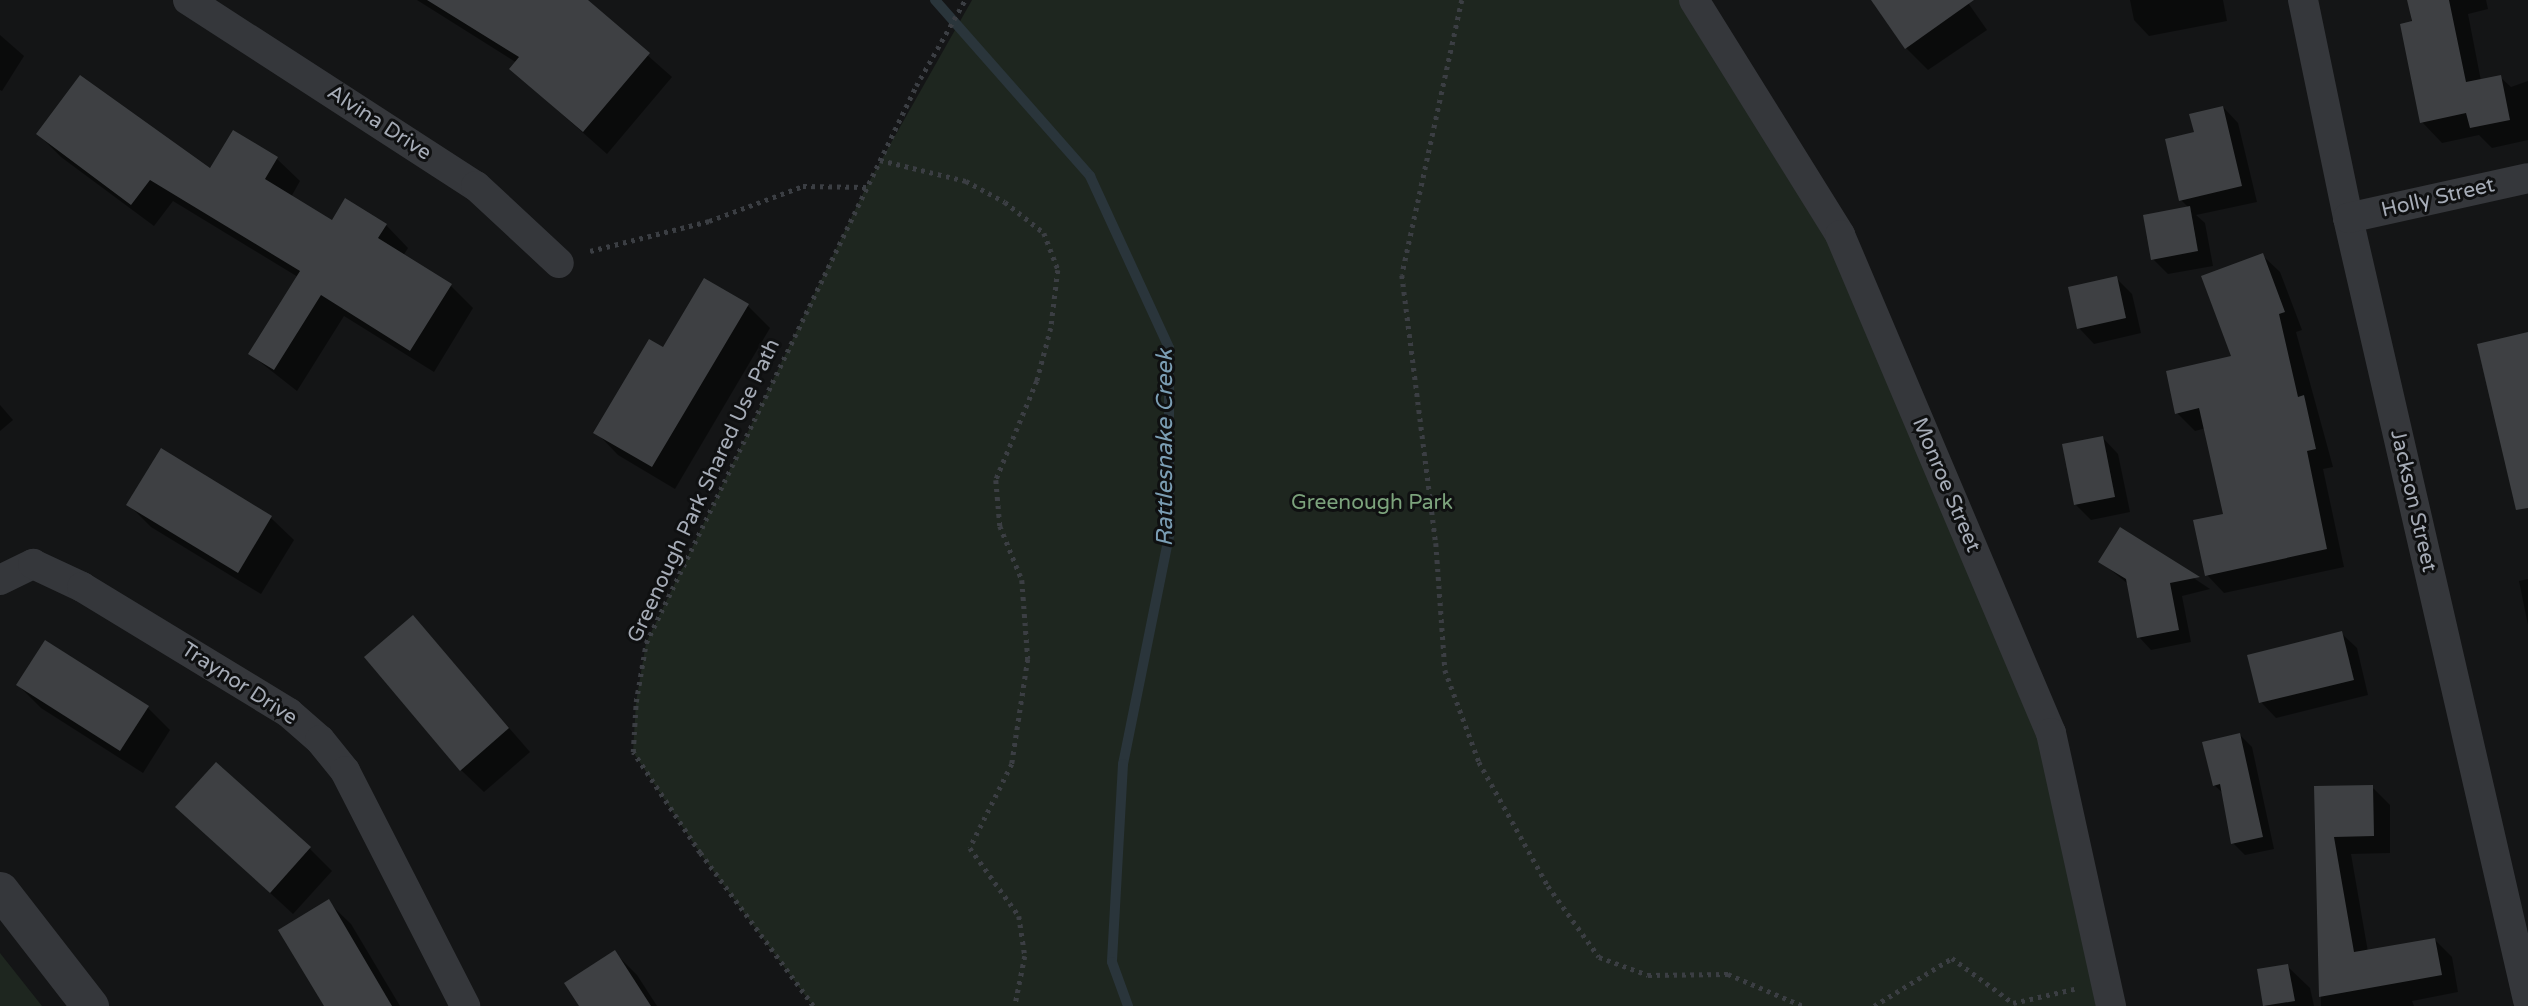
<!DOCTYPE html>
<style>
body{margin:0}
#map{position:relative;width:2528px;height:1006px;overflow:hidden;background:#141516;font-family:"Varela Round",sans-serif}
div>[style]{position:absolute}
.green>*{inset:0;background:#1e261f}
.shadow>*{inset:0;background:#0007}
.stream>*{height:10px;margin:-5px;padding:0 5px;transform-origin:5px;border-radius:5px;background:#2a353b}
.building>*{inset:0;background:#3e4043}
.path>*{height:4.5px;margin-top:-2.25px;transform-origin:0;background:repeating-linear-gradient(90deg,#3b3e43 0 3.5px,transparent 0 8.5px)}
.minor>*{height:30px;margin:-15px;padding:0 15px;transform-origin:15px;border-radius:15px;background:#35373b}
.tertiary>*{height:37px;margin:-18.5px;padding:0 18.5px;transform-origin:18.5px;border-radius:18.5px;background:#35373b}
span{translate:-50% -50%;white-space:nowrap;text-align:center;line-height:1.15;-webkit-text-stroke:6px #0f1011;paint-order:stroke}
.street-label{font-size:21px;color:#a6acb7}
.park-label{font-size:21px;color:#7ca37c}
.water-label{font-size:23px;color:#7b9eb4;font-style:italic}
</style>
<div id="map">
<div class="green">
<i style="clip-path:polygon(972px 0,1694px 0,1840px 235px,2051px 733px,2111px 1006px,813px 1006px,700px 853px,633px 752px,636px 702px,646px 643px,866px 187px)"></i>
<i style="clip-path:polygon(0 953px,42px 1006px,0 1006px)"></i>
</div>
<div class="shadow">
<i style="clip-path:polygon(417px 0,585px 0,672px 77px,607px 154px,511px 69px,517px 63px)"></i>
<i style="clip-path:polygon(1873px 0,1966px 0,1987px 30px,1928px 70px,1906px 48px)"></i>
<i style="clip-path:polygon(2130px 0,2223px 0,2227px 21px,2149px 36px,2134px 20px)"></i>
<i style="clip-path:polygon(2409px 0,2486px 0,2488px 9px,2468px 14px,2481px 81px,2500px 77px,2511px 87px,2528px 81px,2528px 140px,2492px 148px,2479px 135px,2442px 143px,2422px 122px)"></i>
<i style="clip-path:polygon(0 35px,24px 56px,2px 91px,0 90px)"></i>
<i style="clip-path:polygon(2223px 107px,2238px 123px,2257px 202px,2196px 215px,2205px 223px,2213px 266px,2168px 274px,2153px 259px,2189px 208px,2181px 200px,2196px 134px)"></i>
<i style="clip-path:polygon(234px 133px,277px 159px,300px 181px,291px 197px,332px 222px,386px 225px,408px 248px,403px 256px,451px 286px,473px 308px,434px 372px,344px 316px,297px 391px,250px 354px,298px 277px,173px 201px,154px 226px,61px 157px,38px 134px,210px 171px)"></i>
<i style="clip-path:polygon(2262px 255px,2280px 272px,2302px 330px,2296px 332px,2333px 467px,2323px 469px,2344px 567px,2224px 593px,2207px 575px,2225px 515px,2206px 428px,2195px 431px,2177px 413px,2234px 358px)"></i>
<i style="clip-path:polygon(2116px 278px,2132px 294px,2141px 333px,2094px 344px,2079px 328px)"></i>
<i style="clip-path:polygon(748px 306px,770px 328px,675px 489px,618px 455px,596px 432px,664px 350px)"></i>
<i style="clip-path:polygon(0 405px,13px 420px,0 431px)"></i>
<i style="clip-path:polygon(2103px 438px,2118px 454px,2130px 512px,2091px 520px,2075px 504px)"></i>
<i style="clip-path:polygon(128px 504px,271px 518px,294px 540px,261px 594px,151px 527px)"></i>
<i style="clip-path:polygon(2120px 529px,2210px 589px,2182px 596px,2191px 642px,2151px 650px,2139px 637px,2128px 584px,2100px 561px)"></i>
<i style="clip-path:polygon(2528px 579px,2528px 625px,2519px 581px)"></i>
<i style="clip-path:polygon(413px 618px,530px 752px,484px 792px,461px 770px)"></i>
<i style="clip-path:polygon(2341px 633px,2357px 648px,2368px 695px,2276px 718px,2261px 702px)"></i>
<i style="clip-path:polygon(18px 685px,148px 708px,170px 730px,143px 773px,41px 708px)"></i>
<i style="clip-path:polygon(2240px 735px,2252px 747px,2274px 849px,2245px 855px,2233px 843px,2224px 794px,2214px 785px)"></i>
<i style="clip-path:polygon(2372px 787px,2390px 805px,2390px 853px,2351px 854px,2368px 952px,2435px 940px,2452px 957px,2458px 992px,2412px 1001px,2414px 1006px,2321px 1006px,2316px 788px)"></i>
<i style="clip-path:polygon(177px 807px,310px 849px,332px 871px,293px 914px)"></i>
<i style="clip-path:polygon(328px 902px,351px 924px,400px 1006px,326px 1006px)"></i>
<i style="clip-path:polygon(614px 952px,637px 975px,657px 1006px,581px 1006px)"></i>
<i style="clip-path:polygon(2287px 966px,2310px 988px,2314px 1006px,2265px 1006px,2259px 971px)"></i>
</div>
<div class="stream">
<i style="left:935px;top:0;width:235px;rotate:48.6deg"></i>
<i style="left:1090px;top:176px;width:189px;rotate:65.3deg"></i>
<i style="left:1169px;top:348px;width:188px;rotate:90deg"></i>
<i style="left:1169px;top:536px;width:233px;rotate:101.4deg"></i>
<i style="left:1123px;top:764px;width:198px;rotate:93.2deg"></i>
<i style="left:1112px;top:962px;width:47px;rotate:70deg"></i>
</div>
<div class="building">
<i style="clip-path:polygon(427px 0,588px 0,650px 53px,583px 132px,509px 69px,519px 57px)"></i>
<i style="clip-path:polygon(1871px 0,1974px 0,1905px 49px)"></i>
<i style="clip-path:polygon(2407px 0,2449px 0,2466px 82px,2501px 75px,2510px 120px,2470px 128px,2466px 113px,2420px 123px,2400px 24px,2412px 21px)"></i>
<i style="clip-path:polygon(80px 75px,210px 168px,233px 130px,278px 157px,265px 179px,332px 220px,345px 198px,387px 224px,378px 238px,452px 284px,410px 351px,321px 295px,274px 370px,248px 354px,300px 271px,150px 180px,131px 205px,36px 134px)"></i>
<i style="clip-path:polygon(2223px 106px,2242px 186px,2179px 201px,2165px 139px,2194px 132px,2189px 114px)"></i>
<i style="clip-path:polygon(2190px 206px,2198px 251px,2151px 260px,2143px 215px)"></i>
<i style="clip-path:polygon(2263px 253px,2285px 312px,2279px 314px,2298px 397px,2304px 395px,2316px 449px,2307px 451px,2327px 549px,2205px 576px,2193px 520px,2223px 514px,2199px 408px,2175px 414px,2166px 371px,2231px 356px,2201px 276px)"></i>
<i style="clip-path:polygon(2117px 276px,2126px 318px,2077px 329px,2068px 287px)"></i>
<i style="clip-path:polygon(704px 278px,749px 304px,652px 467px,593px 433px,649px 339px,663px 347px)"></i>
<i style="clip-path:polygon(2528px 332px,2528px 508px,2516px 510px,2477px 344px)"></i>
<i style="clip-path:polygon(2103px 436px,2115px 497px,2074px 505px,2062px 444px)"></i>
<i style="clip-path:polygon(161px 448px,272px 516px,238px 573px,126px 505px)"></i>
<i style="clip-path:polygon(2120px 527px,2200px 577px,2170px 583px,2179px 630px,2137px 638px,2126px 579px,2098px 562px)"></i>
<i style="clip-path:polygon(413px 615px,509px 728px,460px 771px,364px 657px)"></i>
<i style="clip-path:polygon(2342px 631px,2354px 680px,2259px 703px,2247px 655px)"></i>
<i style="clip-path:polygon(45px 640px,149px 706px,120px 751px,16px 685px)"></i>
<i style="clip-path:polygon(2240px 733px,2263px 837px,2231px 844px,2220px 784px,2213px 786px,2202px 742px)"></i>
<i style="clip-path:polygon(216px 762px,311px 847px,270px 893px,175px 807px)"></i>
<i style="clip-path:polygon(2373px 785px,2374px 836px,2334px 837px,2354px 952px,2435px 938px,2442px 975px,2319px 997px,2314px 786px)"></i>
<i style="clip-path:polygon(329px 899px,392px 1006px,324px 1006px,278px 930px)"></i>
<i style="clip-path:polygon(615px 950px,651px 1006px,579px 1006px,564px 983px)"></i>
<i style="clip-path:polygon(2288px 964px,2295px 1001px,2263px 1006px,2257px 969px)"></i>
</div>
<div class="path">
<i style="left:1462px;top:0;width:281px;rotate:102.3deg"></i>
<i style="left:1402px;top:275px;width:270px;rotate:82.8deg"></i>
<i style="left:1436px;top:543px;width:127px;rotate:85.9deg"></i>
<i style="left:1445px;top:670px;width:98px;rotate:69.7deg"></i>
<i style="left:1479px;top:762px;width:142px;rotate:60.9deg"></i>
<i style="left:1548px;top:886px;width:87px;rotate:54.3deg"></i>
<i style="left:1599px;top:957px;width:52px;rotate:20.2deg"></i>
<i style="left:1648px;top:975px;width:80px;rotate:-0.7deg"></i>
<i style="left:1728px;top:974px;width:82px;rotate:23.1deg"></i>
<i style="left:880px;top:160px;width:89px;rotate:13.7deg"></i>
<i style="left:966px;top:181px;width:44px;rotate:28.3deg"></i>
<i style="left:1005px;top:202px;width:50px;rotate:38.5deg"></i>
<i style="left:1044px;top:233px;width:40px;rotate:69deg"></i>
<i style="left:1058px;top:270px;width:58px;rotate:96.9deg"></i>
<i style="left:1051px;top:328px;width:55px;rotate:104.8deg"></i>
<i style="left:1037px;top:381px;width:107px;rotate:112.5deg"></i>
<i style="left:996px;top:480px;width:46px;rotate:85deg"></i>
<i style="left:1000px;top:526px;width:58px;rotate:67.8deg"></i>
<i style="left:1022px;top:580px;width:79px;rotate:85.7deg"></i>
<i style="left:1028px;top:659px;width:106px;rotate:98.7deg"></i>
<i style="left:1012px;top:764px;width:94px;rotate:116.6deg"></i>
<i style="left:970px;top:848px;width:84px;rotate:54.2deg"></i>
<i style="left:1019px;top:916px;width:40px;rotate:81.5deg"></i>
<i style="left:1025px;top:956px;width:51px;rotate:101.3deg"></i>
<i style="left:590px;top:251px;width:123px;rotate:-14.1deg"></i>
<i style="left:709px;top:221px;width:100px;rotate:-20.4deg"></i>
<i style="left:803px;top:186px;width:63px;rotate:0.9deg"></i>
<i style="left:813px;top:1006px;width:190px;rotate:-126.4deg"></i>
<i style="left:700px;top:853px;width:121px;rotate:-123.6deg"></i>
<i style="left:633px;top:752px;width:50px;rotate:-86.6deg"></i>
<i style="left:636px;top:702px;width:60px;rotate:-80.4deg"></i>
<i style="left:646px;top:643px;width:619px;rotate:-64.14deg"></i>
<i style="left:916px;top:86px;width:99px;rotate:-60.3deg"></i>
<i style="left:1874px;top:1006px;width:92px;rotate:-31.6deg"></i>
<i style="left:1952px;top:958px;width:76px;rotate:36.4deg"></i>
<i style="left:2013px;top:1003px;width:63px;rotate:-12.9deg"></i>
</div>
<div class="minor">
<i style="left:188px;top:0;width:343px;rotate:32.9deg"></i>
<i style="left:476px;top:186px;width:113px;rotate:42.9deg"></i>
<i style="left:1694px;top:0;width:277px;rotate:58.1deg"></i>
<i style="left:1840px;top:235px;width:541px;rotate:67.04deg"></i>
<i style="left:2051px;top:733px;width:280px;rotate:77.6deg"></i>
<i style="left:2303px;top:0;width:223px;rotate:78.3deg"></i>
<i style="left:2348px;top:218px;width:802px;rotate:77.04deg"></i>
<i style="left:2348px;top:218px;width:184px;rotate:-12.5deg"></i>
<i style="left:0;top:580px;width:37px;rotate:-26deg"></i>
<i style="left:33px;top:564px;width:54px;rotate:25.1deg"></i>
<i style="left:82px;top:587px;width:242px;rotate:31.3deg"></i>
<i style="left:289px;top:713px;width:41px;rotate:41.1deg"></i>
<i style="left:320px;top:740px;width:40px;rotate:51deg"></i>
<i style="left:345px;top:771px;width:264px;rotate:62.9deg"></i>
</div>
<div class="tertiary">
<i style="left:0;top:890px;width:147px;rotate:52.2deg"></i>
</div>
<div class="street-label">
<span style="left:379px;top:123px;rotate:33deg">Alvina Drive</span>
<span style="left:2438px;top:198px;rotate:-13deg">Holly Street</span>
<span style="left:1946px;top:485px;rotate:67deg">Monroe Street</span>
<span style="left:704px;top:491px;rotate:-65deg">Greenough Park Shared Use Path</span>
<span style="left:2413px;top:501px;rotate:77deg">Jackson Street</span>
<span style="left:239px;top:684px;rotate:33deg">Traynor Drive</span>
</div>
<div class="park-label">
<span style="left:1372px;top:503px">Greenough Park</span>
</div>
<div class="water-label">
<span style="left:1165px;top:448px;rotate:-90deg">Rattlesnake Creek</span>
</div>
</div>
